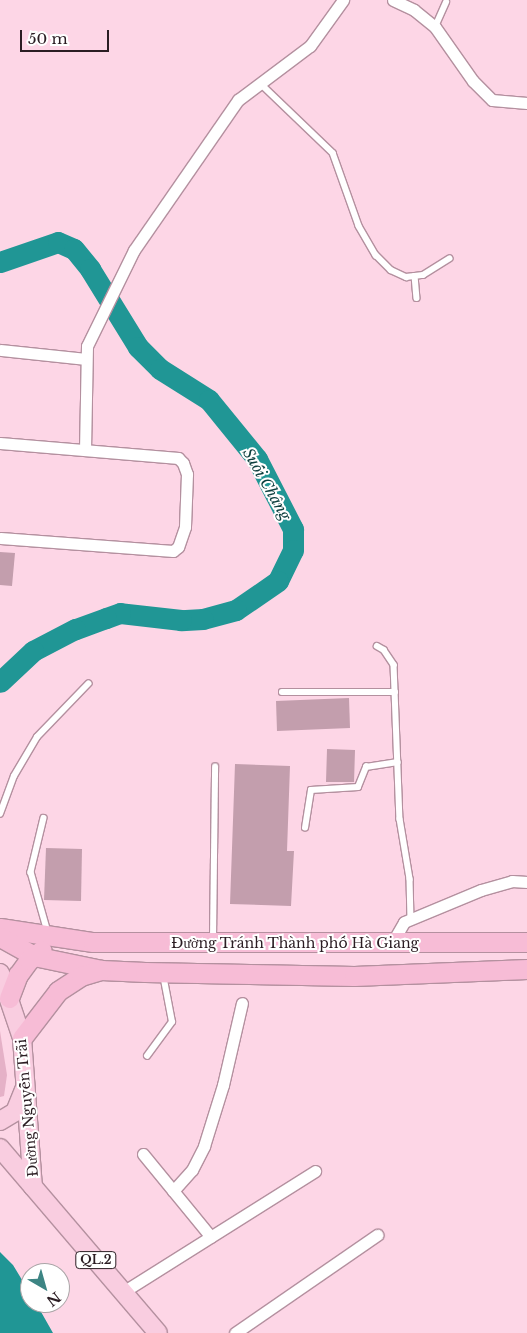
<!DOCTYPE html>
<meta charset="utf-8">
<style>
body{margin:0}
#map{position:relative;width:527px;height:1333px;overflow:hidden;background:#fdd6e6;font-family:"Libre Baskerville",serif}
div>[style]{position:absolute}
.green>*{inset:0;background:#e5b1c7}
.water>*{inset:0;background:#209695}
.river>*{height:21px;margin:-10.5px;padding:0 10.5px;transform-origin:10.5px;border-radius:10.5px;background:#209695}
.building>*{inset:0;background:#c39ead}
.roads{filter:drop-shadow(1px 0 #b4909f) drop-shadow(-1px 0 #b4909f) drop-shadow(0 1px #b4909f) drop-shadow(0 -1px #b4909f)}
.service>*{height:5.5px;margin:-2.75px;padding:0 2.75px;transform-origin:2.75px;border-radius:2.75px;background:#fff}
.minor>*{height:11px;margin:-5.5px;padding:0 5.5px;transform-origin:5.5px;border-radius:5.5px;background:#fff}
.primary>*{height:18px;margin:-9px;padding:0 9px;transform-origin:9px;border-radius:9px;background:#f9cde0}
.trunk>*{height:19px;margin:-9.5px;padding:0 9.5px;transform-origin:9.5px;border-radius:9.5px;background:#f7bcd6}
span{translate:-50% -50%;white-space:nowrap;text-align:center;line-height:1.15;-webkit-text-stroke:4px #fff;paint-order:stroke}
.shield-label span{padding:1px 4px;background:#fff;border:1px solid;border-radius:4px;-webkit-text-stroke-width:0}
.shield-label{font-size:12px;color:#2b1d23;font-weight:700}
.street-label{font-size:14px;color:#2b1d23}
.water-label{font-size:15px;color:#0e403f;font-style:italic}
.north{position:absolute;left:20px;top:1263px;width:50px;height:50px;box-sizing:border-box;background:#fff;border:1px solid #aaa5a7;border-radius:50%;rotate:142deg;font-size:14px;font-weight:700;line-height:20px;text-align:center;color:#2b1d23}
.north::after{content:'';display:block;margin:auto;width:18px;height:22px;background:#3d8584;clip-path:polygon(50% 0,100% 100%,50% 72%,0 100%)}
.scale{position:absolute;left:20px;top:30px;width:89px;height:22px;box-sizing:border-box;border:2px solid #2b1d23;border-top:0;padding-left:6px;font-size:15px;line-height:18px;white-space:nowrap;color:#2b1d23;-webkit-text-stroke:4px #fff;paint-order:stroke}
</style>
<div id="map">
<div class="green">
<i style="clip-path:polygon(0 1031px,7px 1075px,4px 1096px,0 1097px)"></i>
</div>
<div class="water">
<i style="clip-path:polygon(0 1252px,13px 1265px,30px 1293px,30px 1303px,36px 1303px,53px 1333px,0 1333px)"></i>
</div>
<div class="river">
<i style="left:0;top:262px;width:61px;rotate:-19deg"></i>
<i style="left:58px;top:242px;width:17px;rotate:24deg"></i>
<i style="left:74px;top:249px;width:26px;rotate:51deg"></i>
<i style="left:90px;top:269px;width:92px;rotate:58.4deg"></i>
<i style="left:138px;top:347px;width:31px;rotate:45deg"></i>
<i style="left:160px;top:369px;width:58px;rotate:32.3deg"></i>
<i style="left:209px;top:400px;width:76px;rotate:50.9deg"></i>
<i style="left:257px;top:459px;width:79px;rotate:62.8deg"></i>
<i style="left:293px;top:529px;width:21px;rotate:90deg"></i>
<i style="left:293px;top:550px;width:34px;rotate:116deg"></i>
<i style="left:278px;top:581px;width:51px;rotate:145.4deg"></i>
<i style="left:236px;top:610px;width:34px;rotate:165deg"></i>
<i style="left:203px;top:619px;width:22px;rotate:177deg"></i>
<i style="left:181px;top:620px;width:61px;rotate:-173.5deg"></i>
<i style="left:120px;top:613px;width:15px;rotate:160deg"></i>
<i style="left:106px;top:618px;width:33px;rotate:160deg"></i>
<i style="left:75px;top:629px;width:47px;rotate:152.4deg"></i>
<i style="left:33px;top:651px;width:45px;rotate:136.8deg"></i>
</div>
<div class="building">
<i style="clip-path:polygon(0 552px,15px 553px,12px 586px,0 585px)"></i>
<i style="clip-path:polygon(349px 698px,350px 728px,277px 731px,276px 701px)"></i>
<i style="clip-path:polygon(327px 749px,355px 750px,354px 782px,326px 782px)"></i>
<i style="clip-path:polygon(235px 764px,290px 766px,287px 851px,294px 851px,291px 906px,230px 904px)"></i>
<i style="clip-path:polygon(46px 848px,82px 849px,81px 901px,44px 900px)"></i>
</div>
<div class="roads">
<div class="service">
<i style="left:435px;top:27px;width:27px;rotate:-66deg"></i>
<i style="left:260px;top:83px;width:101px;rotate:43.8deg"></i>
<i style="left:333px;top:153px;width:77px;rotate:70.4deg"></i>
<i style="left:359px;top:226px;width:34px;rotate:60deg"></i>
<i style="left:376px;top:255px;width:21px;rotate:45deg"></i>
<i style="left:391px;top:270px;width:17px;rotate:25deg"></i>
<i style="left:406px;top:277px;width:17px;rotate:-7deg"></i>
<i style="left:423px;top:275px;width:31px;rotate:-32deg"></i>
<i style="left:415px;top:276px;width:22px;rotate:85deg"></i>
<i style="left:377px;top:646px;width:8px;rotate:30deg"></i>
<i style="left:384px;top:650px;width:18px;rotate:56deg"></i>
<i style="left:394px;top:665px;width:154px;rotate:87.8deg"></i>
<i style="left:400px;top:819px;width:61px;rotate:80.5deg"></i>
<i style="left:410px;top:879px;width:40px;rotate:88.6deg"></i>
<i style="left:282px;top:692px;width:113px"></i>
<i style="left:0;top:814px;width:40px;rotate:-69.8deg"></i>
<i style="left:14px;top:776px;width:45px;rotate:-59.5deg"></i>
<i style="left:37px;top:737px;width:74px;rotate:-46.1deg"></i>
<i style="left:44px;top:818px;width:56px;rotate:103.5deg"></i>
<i style="left:31px;top:872px;width:62px;rotate:74.2deg"></i>
<i style="left:305px;top:828px;width:38px;rotate:-81deg"></i>
<i style="left:311px;top:790px;width:47px;rotate:-3.7deg"></i>
<i style="left:358px;top:787px;width:22px;rotate:-68deg"></i>
<i style="left:366px;top:767px;width:32px;rotate:-9deg"></i>
<i style="left:213px;top:939px;width:172px;rotate:-89.3deg"></i>
<i style="left:147px;top:1056px;width:42px;rotate:-53.7deg"></i>
<i style="left:172px;top:1022px;width:48px;rotate:-100.8deg"></i>
</div>
<div class="minor">
<i style="left:393px;top:0;width:23px;rotate:25deg"></i>
<i style="left:414px;top:10px;width:27px;rotate:39deg"></i>
<i style="left:435px;top:27px;width:66px;rotate:54.9deg"></i>
<i style="left:473px;top:81px;width:27px;rotate:45deg"></i>
<i style="left:492px;top:100px;width:35px;rotate:5deg"></i>
<i style="left:0;top:350px;width:86px;rotate:6deg"></i>
<i style="left:0;top:443px;width:179px;rotate:4.8deg"></i>
<i style="left:178px;top:458px;width:7px;rotate:45deg"></i>
<i style="left:183px;top:463px;width:12px;rotate:70deg"></i>
<i style="left:187px;top:474px;width:53px;rotate:92.2deg"></i>
<i style="left:185px;top:527px;width:21px;rotate:109deg"></i>
<i style="left:178px;top:547px;width:6px;rotate:141deg"></i>
<i style="left:173px;top:551px;width:173px;rotate:-175.7deg"></i>
<i style="left:85px;top:450px;width:104px;rotate:-88.9deg"></i>
<i style="left:87px;top:346px;width:107px;rotate:-63.9deg"></i>
<i style="left:134px;top:250px;width:183px;rotate:-55.3deg"></i>
<i style="left:238px;top:100px;width:90px;rotate:-36.9deg"></i>
<i style="left:310px;top:46px;width:57px;rotate:-54.3deg"></i>
<i style="left:392px;top:943px;width:24px;rotate:-60deg"></i>
<i style="left:404px;top:922px;width:83px;rotate:-22.6deg"></i>
<i style="left:481px;top:890px;width:32px;rotate:-16deg"></i>
<i style="left:512px;top:881px;width:15px;rotate:4deg"></i>
<i style="left:143px;top:1154px;width:107px;rotate:50.7deg"></i>
<i style="left:173px;top:1191px;width:28px;rotate:-48deg"></i>
<i style="left:192px;top:1170px;width:27px;rotate:-63deg"></i>
<i style="left:204px;top:1146px;width:64px;rotate:-72.7deg"></i>
<i style="left:223px;top:1085px;width:84px;rotate:-77deg"></i>
<i style="left:123px;top:1292px;width:227px;rotate:-32.2deg"></i>
<i style="left:235px;top:1333px;width:173px;rotate:-34.6deg"></i>
</div>
<div class="primary">
<i style="left:0;top:973px;width:69px;rotate:71.3deg"></i>
<i style="left:22px;top:1038px;width:149px;rotate:85.8deg"></i>
<i style="left:0;top:1121px;width:17px;rotate:-31deg"></i>
<i style="left:15px;top:1112px;width:24px;rotate:-68deg"></i>
<i style="left:0;top:1148px;width:243px;rotate:49.5deg"></i>
</div>
<div class="trunk">
<i style="left:0;top:928px;width:94px;rotate:8.6deg"></i>
<i style="left:93px;top:942px;width:434px"></i>
<i style="left:0;top:937px;width:39px;rotate:29deg"></i>
<i style="left:34px;top:956px;width:68px;rotate:11.8deg"></i>
<i style="left:101px;top:970px;width:44px;rotate:2.6deg"></i>
<i style="left:145px;top:972px;width:209px;rotate:1.1deg"></i>
<i style="left:354px;top:976px;width:173px;rotate:-2.3deg"></i>
<i style="left:9px;top:998px;width:25px;rotate:-69deg"></i>
<i style="left:18px;top:975px;width:19px;rotate:-54deg"></i>
<i style="left:29px;top:960px;width:16px;rotate:-38deg"></i>
<i style="left:22px;top:1038px;width:59px;rotate:-52.5deg"></i>
<i style="left:58px;top:991px;width:27px;rotate:-33deg"></i>
<i style="left:81px;top:976px;width:21px;rotate:-17deg"></i>
</div>
</div>
<div class="shield-label">
<span style="left:96px;top:1260px">QL.2</span>
</div>
<div class="street-label">
<span style="left:295px;top:943px">Đường Tránh Thành phố Hà Giang</span>
<span style="left:27px;top:1108px;rotate:-95deg">Đường Nguyễn Trãi</span>
</div>
<div class="water-label">
<span style="left:267px;top:484px;rotate:60deg">Suối Châng</span>
</div>
<div class="north">N</div>
<div class="scale">50 m</div>
</div>
